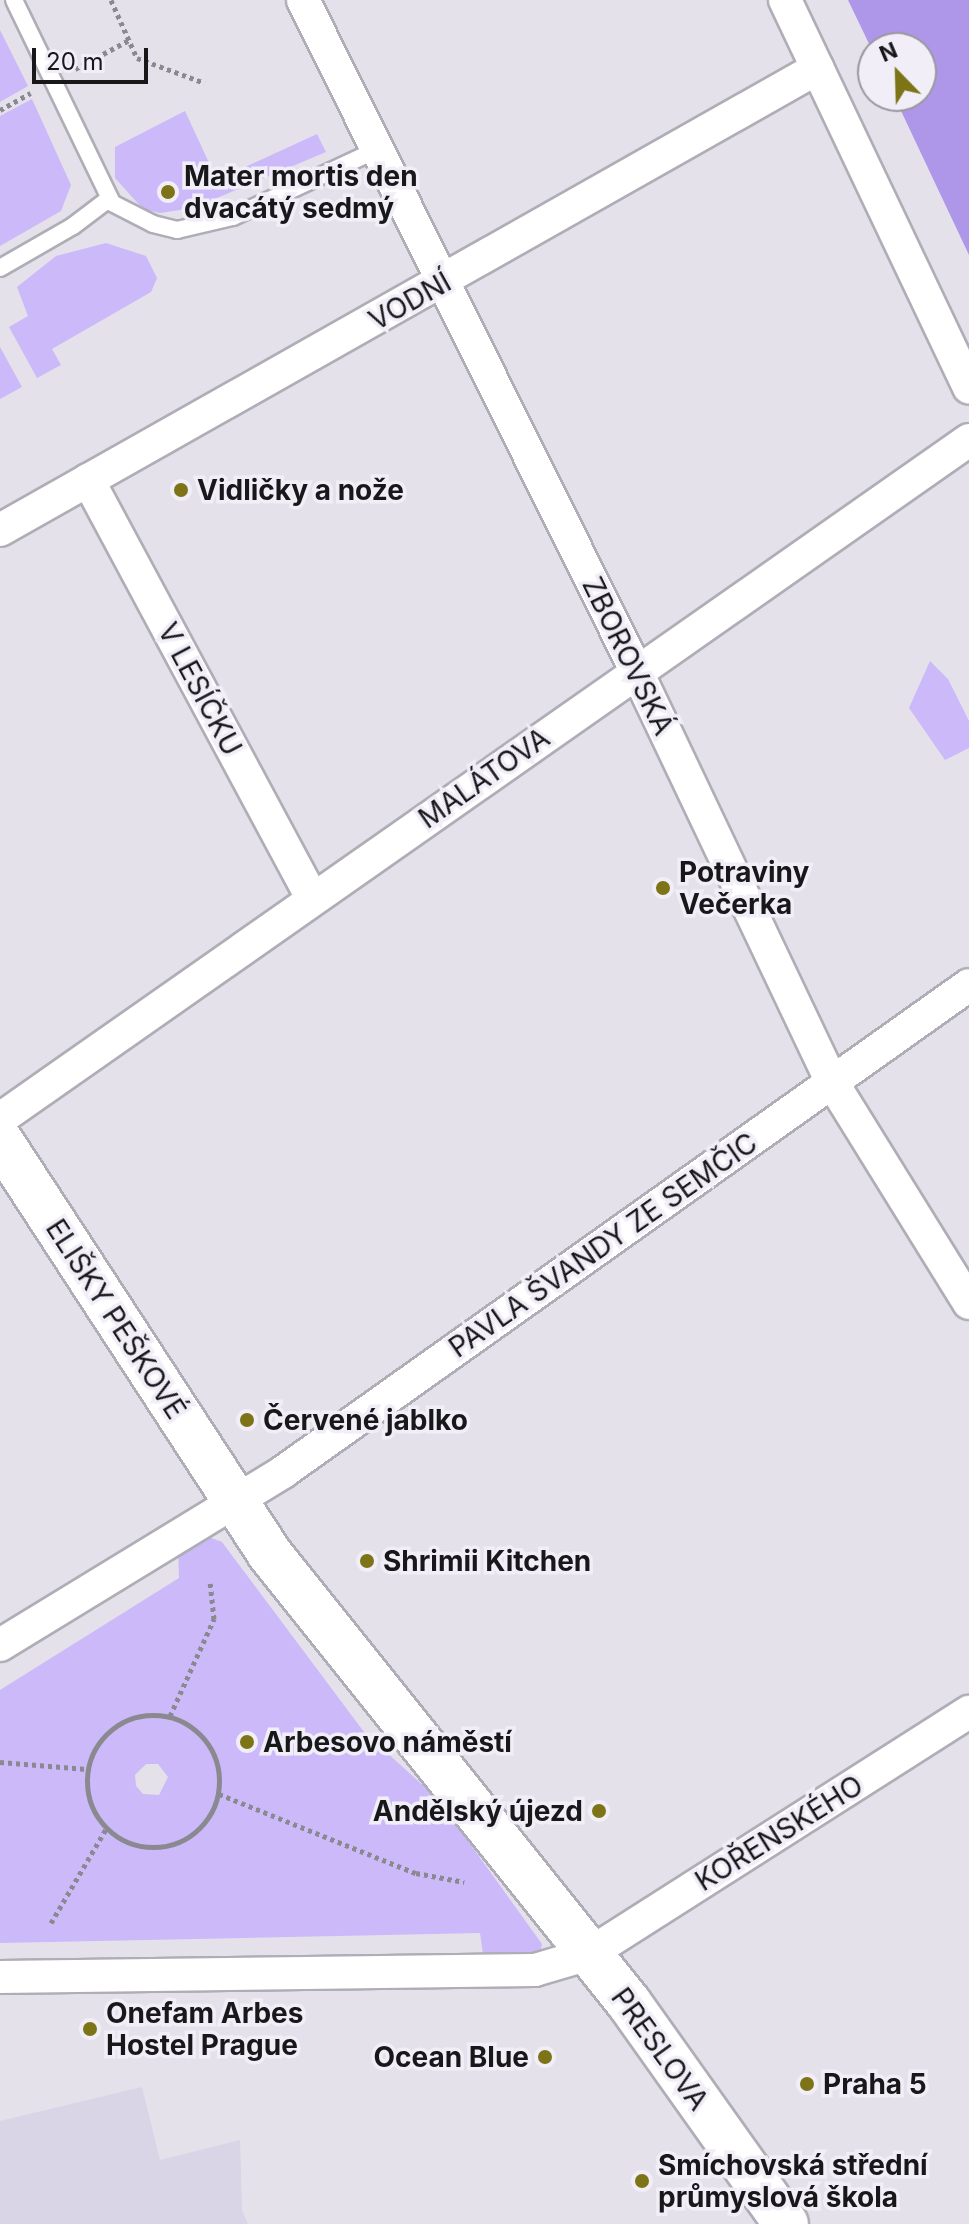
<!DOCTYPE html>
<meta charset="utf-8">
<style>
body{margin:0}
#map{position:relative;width:969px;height:2224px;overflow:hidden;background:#e4e1eb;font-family:Inter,sans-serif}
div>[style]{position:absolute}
.built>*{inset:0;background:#d9d5e6}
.green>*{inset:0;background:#cbb9f9}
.water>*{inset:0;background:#ae96e8}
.path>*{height:5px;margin-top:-2.5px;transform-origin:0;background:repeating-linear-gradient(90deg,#8b8990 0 4px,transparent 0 8px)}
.path>.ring{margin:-2.5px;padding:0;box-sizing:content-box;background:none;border:5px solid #8b8990;border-radius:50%}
.roads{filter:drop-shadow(2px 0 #afadb6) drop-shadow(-2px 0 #afadb6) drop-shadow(0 2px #afadb6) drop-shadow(0 -2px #afadb6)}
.lane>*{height:16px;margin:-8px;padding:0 8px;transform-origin:8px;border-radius:8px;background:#fff}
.street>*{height:32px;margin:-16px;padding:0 16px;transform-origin:16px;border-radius:16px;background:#fff}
.secondary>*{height:44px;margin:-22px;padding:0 22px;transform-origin:22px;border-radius:22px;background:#fff}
.dots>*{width:22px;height:22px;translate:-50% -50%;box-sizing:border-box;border:4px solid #f1eef8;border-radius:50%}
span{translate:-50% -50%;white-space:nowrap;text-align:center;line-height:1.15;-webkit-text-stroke:7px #f1eef8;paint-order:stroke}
.poi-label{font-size:28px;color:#18181b;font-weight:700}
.left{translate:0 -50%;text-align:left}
.right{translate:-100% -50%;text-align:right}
.street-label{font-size:28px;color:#18181b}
.north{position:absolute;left:857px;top:32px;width:80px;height:80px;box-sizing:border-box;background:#f1eef8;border:2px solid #9a98a0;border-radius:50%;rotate:337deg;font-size:22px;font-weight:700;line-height:32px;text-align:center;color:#18181b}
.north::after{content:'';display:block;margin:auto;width:28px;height:36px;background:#7d7417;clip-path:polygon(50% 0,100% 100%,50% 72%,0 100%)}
.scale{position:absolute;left:32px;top:48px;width:116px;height:36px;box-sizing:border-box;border:4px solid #18181b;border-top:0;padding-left:10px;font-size:24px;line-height:28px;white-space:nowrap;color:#18181b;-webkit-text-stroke:6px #f1eef8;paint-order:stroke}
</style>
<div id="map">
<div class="built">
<i style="clip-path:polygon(142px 2087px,160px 2160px,240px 2140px,242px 2210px,248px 2224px,0 2224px,0 2121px)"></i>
</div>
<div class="green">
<i style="clip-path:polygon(0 30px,28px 86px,0 102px)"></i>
<i style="clip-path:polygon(32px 99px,71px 185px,61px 211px,0 246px,0 116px)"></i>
<i style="clip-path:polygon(185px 111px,217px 180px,317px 134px,326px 152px,193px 208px,160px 213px,143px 209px,115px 178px,115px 147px)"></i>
<i style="clip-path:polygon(106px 243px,146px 256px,157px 278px,151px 292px,52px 349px,61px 365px,37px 378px,9px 327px,28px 316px,17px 287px,56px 256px)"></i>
<i style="clip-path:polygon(0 347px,22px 387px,0 399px)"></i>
<i style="clip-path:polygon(930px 661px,948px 679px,969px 721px,969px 748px,945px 760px,909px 708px)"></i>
<i style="clip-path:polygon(evenodd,206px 1536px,222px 1542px,364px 1732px,437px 1798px,542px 1944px,540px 1953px,492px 1959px,483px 1954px,480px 1933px,0 1943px,0 1690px,179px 1578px,178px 1548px,206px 1536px,146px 1764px,158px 1764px,168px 1777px,159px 1795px,143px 1794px,136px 1786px,135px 1775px,146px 1764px)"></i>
</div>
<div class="water">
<i style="clip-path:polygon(848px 0,969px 0,969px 255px,894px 96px,921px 96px,921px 48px,873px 48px,873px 52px)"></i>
</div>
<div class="path">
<i style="left:111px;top:0;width:64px;rotate:65.9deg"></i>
<i style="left:137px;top:58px;width:72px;rotate:20.2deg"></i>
<i style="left:75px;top:69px;width:61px;rotate:-28.2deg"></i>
<i style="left:0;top:110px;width:35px;rotate:-29deg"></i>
<i class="ring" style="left:87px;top:1715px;width:127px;height:127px"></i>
<i style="left:170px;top:1716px;width:107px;rotate:-65.6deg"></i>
<i style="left:214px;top:1619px;width:36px;rotate:-96deg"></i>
<i style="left:0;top:1762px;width:87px;rotate:4.6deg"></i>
<i style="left:219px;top:1794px;width:212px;rotate:21.9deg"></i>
<i style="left:416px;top:1873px;width:49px;rotate:10.6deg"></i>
<i style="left:51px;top:1923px;width:109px;rotate:-59.7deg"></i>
</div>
<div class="roads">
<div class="lane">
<i style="left:14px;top:0;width:225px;rotate:64.2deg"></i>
<i style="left:112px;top:203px;width:46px;rotate:27.1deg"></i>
<i style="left:153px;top:224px;width:25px;rotate:14deg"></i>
<i style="left:177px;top:230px;width:57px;rotate:-13.1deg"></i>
<i style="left:233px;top:217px;width:158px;rotate:-25.1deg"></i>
<i style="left:0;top:268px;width:84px;rotate:-29.9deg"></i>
<i style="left:73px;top:226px;width:46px;rotate:-37.1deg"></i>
</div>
<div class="street">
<i style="left:303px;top:0;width:753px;rotate:63.57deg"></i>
<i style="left:638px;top:674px;width:452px;rotate:64.6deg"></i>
<i style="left:832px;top:1082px;width:260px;rotate:58.2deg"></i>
<i style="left:785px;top:0;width:429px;rotate:64.6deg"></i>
<i style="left:88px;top:480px;width:474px;rotate:61.8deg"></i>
<i style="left:0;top:530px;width:939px;rotate:-29.46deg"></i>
<i style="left:0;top:1119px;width:1183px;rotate:-35.02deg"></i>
<i style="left:0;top:1645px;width:332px;rotate:-31.4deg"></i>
<i style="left:283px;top:1472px;width:841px;rotate:-35.37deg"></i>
<i style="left:0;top:1977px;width:535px;rotate:-0.75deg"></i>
<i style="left:535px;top:1970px;width:56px;rotate:-16.5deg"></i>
<i style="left:589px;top:1954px;width:451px;rotate:-32.5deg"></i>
</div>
<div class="secondary">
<i style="left:0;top:1140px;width:493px;rotate:56.9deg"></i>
<i style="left:269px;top:1553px;width:576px;rotate:51.34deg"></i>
<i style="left:629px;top:2003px;width:271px;rotate:54.6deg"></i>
</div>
</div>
<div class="dots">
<i style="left:168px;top:192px;background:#7d7417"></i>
<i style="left:181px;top:490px;background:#7d7417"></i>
<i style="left:663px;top:888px;background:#7d7417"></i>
<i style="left:247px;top:1420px;background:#7d7417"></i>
<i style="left:367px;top:1561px;background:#7d7417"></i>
<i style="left:247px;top:1742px;background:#7d7417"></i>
<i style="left:599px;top:1811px;background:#7d7417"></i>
<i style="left:90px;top:2029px;background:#7d7417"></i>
<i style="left:545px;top:2057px;background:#7d7417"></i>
<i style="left:807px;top:2084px;background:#7d7417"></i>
<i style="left:642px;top:2181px;background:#7d7417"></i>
</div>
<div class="poi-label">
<span class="left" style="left:184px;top:192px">Mater mortis den<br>dvacátý sedmý</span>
<span class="left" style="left:197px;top:490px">Vidličky a nože</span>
<span class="left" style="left:679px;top:888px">Potraviny<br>Večerka</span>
<span class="left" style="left:263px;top:1420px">Červené jablko</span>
<span class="left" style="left:383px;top:1561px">Shrimii Kitchen</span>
<span class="left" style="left:263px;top:1742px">Arbesovo náměstí</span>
<span class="right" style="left:583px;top:1811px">Andělský újezd</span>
<span class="left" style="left:106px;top:2029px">Onefam Arbes<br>Hostel Prague</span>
<span class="right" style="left:529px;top:2057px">Ocean Blue</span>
<span class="left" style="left:823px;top:2084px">Praha 5</span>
<span class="left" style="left:658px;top:2181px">Smíchovská střední<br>průmyslová škola</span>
</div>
<div class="street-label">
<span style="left:410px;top:301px;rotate:-29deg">VODNÍ</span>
<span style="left:628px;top:656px;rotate:64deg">ZBOROVSKÁ</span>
<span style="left:200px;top:689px;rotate:62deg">V LESÍČKU</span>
<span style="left:484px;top:778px;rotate:-35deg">MALÁTOVA</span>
<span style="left:603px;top:1245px;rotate:-35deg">PAVLA ŠVANDY ZE SEMČIC</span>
<span style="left:116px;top:1319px;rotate:57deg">ELIŠKY PEŠKOVÉ</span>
<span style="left:779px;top:1833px;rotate:-32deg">KOŘENSKÉHO</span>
<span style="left:660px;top:2049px;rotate:54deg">PRESLOVA</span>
</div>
<div class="north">N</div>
<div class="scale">20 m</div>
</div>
